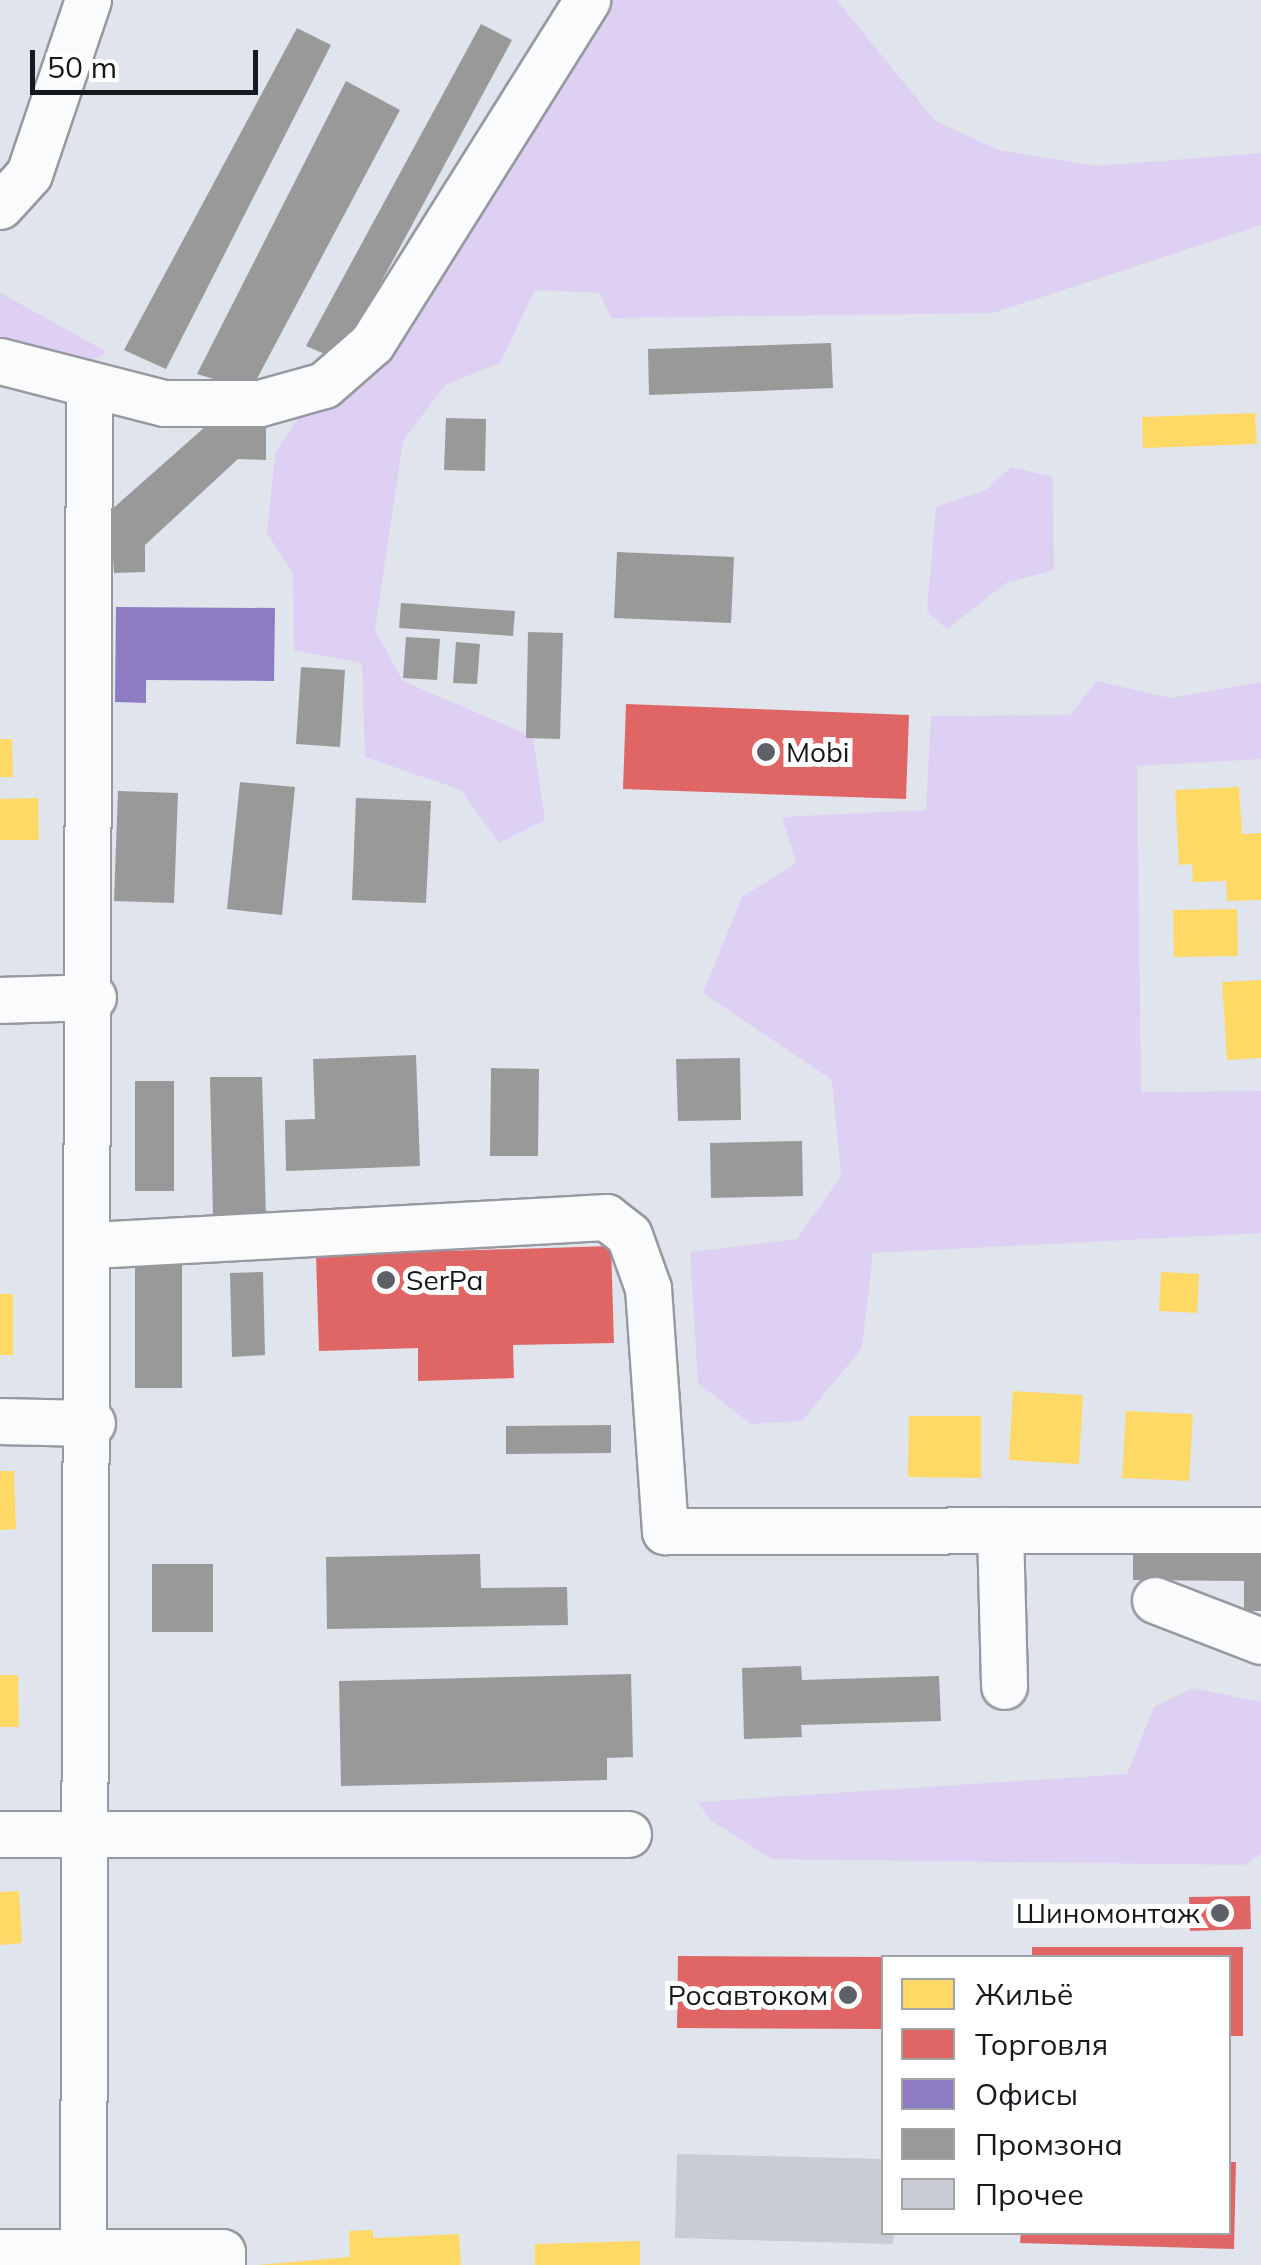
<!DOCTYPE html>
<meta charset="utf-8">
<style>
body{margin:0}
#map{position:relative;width:1261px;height:2265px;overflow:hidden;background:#e0e4ec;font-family:Mulish,sans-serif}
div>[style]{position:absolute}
.green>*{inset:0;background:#ded0f2}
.homes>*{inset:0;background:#ffd966}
.shops>*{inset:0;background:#e06666}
.offices>*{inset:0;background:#8e7cc3}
.industry>*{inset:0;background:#999}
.building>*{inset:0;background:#caccd3}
.roads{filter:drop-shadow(2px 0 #9699a0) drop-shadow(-2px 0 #9699a0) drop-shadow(0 2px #9699a0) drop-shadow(0 -2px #9699a0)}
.minor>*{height:45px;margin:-22.5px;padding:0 22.5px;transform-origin:22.5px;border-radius:22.5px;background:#fafbfc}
.dots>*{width:28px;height:28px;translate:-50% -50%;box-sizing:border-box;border:5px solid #fff;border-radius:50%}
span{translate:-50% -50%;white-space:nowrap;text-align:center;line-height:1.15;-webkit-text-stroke:10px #fff;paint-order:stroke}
.poi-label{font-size:28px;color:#16191e}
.left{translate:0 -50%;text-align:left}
.right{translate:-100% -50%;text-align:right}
.legend{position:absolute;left:881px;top:1955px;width:350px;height:280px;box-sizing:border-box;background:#fff;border:2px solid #a2a3a5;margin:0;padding:12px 18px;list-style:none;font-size:30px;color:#16191e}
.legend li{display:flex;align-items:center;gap:20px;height:50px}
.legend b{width:50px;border:2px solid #a2a3a5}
.scale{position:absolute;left:30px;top:50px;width:228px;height:45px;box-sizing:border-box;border:5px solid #16191e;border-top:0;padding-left:12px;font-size:30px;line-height:35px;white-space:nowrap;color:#16191e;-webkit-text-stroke:8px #fff;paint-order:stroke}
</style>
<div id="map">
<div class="green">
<i style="clip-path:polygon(596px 0,837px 0,934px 120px,998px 150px,1098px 166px,1261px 153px,1261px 225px,993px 313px,612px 318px,599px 293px,535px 290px,500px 363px,445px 385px,403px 441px,375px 630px,403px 681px,533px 737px,545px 820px,499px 843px,461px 790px,365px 757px,362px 663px,294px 650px,293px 573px,267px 533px,273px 474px,276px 451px,306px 407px)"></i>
<i style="clip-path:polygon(0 292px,17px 302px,107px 352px,74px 372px,0 344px)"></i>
<i style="clip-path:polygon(1011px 467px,1053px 477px,1054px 570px,1006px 583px,947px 629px,927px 611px,936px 507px,986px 490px)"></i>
<i style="clip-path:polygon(1096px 681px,1171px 698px,1261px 682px,1261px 759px,1137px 766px,1141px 1092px,1261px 1091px,1261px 1233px,873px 1253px,862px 1348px,802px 1421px,751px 1424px,698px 1383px,690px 1252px,797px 1239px,841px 1176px,832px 1080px,703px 993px,742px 897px,796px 863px,782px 817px,926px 810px,931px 716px,1070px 715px)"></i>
<i style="clip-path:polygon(1193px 1688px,1261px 1702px,1261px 1854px,1244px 1865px,772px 1859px,710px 1820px,698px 1802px,1127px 1774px,1154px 1707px)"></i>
</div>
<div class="homes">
<i style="clip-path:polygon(1255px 413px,1257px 444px,1143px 448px,1142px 417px)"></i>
<i style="clip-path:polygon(0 739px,12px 739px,13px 777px,0 777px)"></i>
<i style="clip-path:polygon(1239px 787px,1242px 834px,1261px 833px,1261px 900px,1227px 901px,1226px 881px,1193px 882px,1192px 864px,1179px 865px,1175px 790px)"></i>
<i style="clip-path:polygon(38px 798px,39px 840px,0 840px,0 799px)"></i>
<i style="clip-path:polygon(1237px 909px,1238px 956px,1174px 957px,1173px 910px)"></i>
<i style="clip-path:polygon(1261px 980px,1261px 1058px,1227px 1060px,1222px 982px)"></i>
<i style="clip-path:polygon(1161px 1272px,1199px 1274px,1197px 1313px,1159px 1311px)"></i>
<i style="clip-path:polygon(0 1294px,13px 1294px,13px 1355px,0 1355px)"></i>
<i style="clip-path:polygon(1013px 1391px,1083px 1395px,1079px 1464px,1009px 1460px)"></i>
<i style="clip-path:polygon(1126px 1411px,1193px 1414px,1189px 1481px,1122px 1478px)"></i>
<i style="clip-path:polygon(909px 1416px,981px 1416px,981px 1478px,908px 1477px)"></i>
<i style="clip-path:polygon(0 1471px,14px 1471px,16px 1529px,0 1530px)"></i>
<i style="clip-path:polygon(0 1675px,18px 1675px,19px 1727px,0 1727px)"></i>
<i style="clip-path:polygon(19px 1891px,22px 1943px,0 1945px,0 1892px)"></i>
<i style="clip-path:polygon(373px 2230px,373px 2238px,459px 2234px,461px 2265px,257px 2265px,350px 2257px,349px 2231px)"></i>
<i style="clip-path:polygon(640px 2241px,640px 2265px,535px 2265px,535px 2244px)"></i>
</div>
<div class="shops">
<i style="clip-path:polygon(626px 704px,909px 715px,906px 799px,623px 789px)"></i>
<i style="clip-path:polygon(611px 1246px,614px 1343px,513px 1345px,514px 1378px,418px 1381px,418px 1348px,319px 1351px,316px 1255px)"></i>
<i style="clip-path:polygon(1250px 1896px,1251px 1929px,1190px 1931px,1189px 1897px)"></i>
<i style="clip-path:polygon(1032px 1947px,1243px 1947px,1243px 2036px,1228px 2036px,1228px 1958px,1032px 1958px)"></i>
<i style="clip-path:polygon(678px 1956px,884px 1957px,884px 2029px,677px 2028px)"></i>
<i style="clip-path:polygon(1228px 2162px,1236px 2162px,1234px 2249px,1020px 2243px,1021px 2232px,1228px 2232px)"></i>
</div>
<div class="offices">
<i style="clip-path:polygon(116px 607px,275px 608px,274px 681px,146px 680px,146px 703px,115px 702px)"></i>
</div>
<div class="industry">
<i style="clip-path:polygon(481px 24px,512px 40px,339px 360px,306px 346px)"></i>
<i style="clip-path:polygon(297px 28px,331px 45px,166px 369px,124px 350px)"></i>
<i style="clip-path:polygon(346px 81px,400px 110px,251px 390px,197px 374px)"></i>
<i style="clip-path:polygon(831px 343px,833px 388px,649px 395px,648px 349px)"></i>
<i style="clip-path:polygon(446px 418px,486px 419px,485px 471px,444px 470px)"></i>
<i style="clip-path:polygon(206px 426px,266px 427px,266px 460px,238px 459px,145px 545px,145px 572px,114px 573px,110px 511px)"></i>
<i style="clip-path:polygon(617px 552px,734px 557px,731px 623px,614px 618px)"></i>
<i style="clip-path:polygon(401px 603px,515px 611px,513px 636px,399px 628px)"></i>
<i style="clip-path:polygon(528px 632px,563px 633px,560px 739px,526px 738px)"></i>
<i style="clip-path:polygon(406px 637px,440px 639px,437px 680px,403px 678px)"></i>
<i style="clip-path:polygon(456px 642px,480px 644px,477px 684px,453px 683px)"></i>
<i style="clip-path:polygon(301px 667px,345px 670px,340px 747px,296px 744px)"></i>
<i style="clip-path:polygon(240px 782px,295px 787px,282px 915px,227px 909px)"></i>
<i style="clip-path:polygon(118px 791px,178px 793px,174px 903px,114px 901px)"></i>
<i style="clip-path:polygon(356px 798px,431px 801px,426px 903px,352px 900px)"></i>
<i style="clip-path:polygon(416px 1055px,420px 1166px,286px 1171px,285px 1120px,315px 1119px,313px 1059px)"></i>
<i style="clip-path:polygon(740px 1058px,741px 1120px,678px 1121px,676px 1059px)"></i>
<i style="clip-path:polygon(491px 1068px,539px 1069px,538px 1156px,490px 1156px)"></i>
<i style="clip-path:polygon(210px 1077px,262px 1077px,266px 1217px,213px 1217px)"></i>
<i style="clip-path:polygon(135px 1081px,174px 1081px,174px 1191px,135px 1191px)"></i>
<i style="clip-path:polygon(802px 1141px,803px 1196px,711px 1198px,710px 1143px)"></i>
<i style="clip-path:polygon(135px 1264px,182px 1264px,182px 1388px,135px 1388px)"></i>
<i style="clip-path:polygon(263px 1272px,265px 1355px,232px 1357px,230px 1273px)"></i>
<i style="clip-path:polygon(611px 1425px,611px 1453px,506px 1454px,506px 1426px)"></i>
<i style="clip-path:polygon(1133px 1546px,1261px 1547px,1261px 1611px,1244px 1611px,1244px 1581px,1133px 1580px)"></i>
<i style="clip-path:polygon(480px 1554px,481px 1588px,567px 1587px,568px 1625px,327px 1629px,326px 1557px)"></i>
<i style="clip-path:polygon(152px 1564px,213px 1564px,213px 1632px,152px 1632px)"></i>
<i style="clip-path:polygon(801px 1666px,802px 1680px,939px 1676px,941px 1721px,801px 1725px,802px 1737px,744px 1739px,742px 1668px)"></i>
<i style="clip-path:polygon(631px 1674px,633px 1757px,607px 1758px,607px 1780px,341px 1786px,339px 1681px)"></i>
</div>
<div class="building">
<i style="clip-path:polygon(677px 2154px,884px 2159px,884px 2232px,894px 2232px,893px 2244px,675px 2238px)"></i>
</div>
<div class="roads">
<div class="minor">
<i style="left:0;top:206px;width:43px;rotate:-47.8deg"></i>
<i style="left:29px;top:174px;width:184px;rotate:-71.3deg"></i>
<i style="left:0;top:361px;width:169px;rotate:14.4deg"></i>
<i style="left:164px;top:403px;width:96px"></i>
<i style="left:260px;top:403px;width:66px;rotate:-15.7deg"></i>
<i style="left:324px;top:385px;width:64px;rotate:-41.2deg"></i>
<i style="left:372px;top:343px;width:405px;rotate:-57.9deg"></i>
<i style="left:0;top:1000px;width:93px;rotate:-1.8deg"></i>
<i style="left:92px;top:1245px;width:515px;rotate:-3.12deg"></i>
<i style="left:606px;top:1217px;width:29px;rotate:38deg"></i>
<i style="left:629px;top:1235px;width:56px;rotate:70.3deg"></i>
<i style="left:648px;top:1288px;width:244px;rotate:86deg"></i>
<i style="left:665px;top:1531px;width:596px;rotate:-0.1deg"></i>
<i style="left:0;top:1421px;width:92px;rotate:1.2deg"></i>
<i style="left:1000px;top:1530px;width:156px;rotate:88.5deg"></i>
<i style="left:1155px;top:1600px;width:114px;rotate:21.1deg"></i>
<i style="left:0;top:1834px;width:628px"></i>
<i style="left:0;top:2252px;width:222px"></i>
<i style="left:222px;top:2252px;width:13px;rotate:90deg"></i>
<i style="left:83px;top:2265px;width:1875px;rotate:-89.82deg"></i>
</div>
</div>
<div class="dots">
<i style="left:766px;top:752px;background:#5d6066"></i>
<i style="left:386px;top:1280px;background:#5d6066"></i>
<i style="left:1220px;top:1913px;background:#5d6066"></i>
<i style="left:848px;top:1995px;background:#5d6066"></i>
</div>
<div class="poi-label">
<span class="left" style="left:786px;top:752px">Mobi</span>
<span class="left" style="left:406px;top:1280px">SerPa</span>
<span class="right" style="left:1200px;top:1913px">Шиномонтаж</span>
<span class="right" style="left:828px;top:1995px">Росавтоком</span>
</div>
<ul class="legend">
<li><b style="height:28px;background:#ffd966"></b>Жильё</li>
<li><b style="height:28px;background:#e06666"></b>Торговля</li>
<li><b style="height:28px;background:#8e7cc3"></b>Офисы</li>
<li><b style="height:28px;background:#999"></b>Промзона</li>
<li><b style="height:28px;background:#caccd3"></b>Прочее</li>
</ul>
<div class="scale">50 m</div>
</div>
